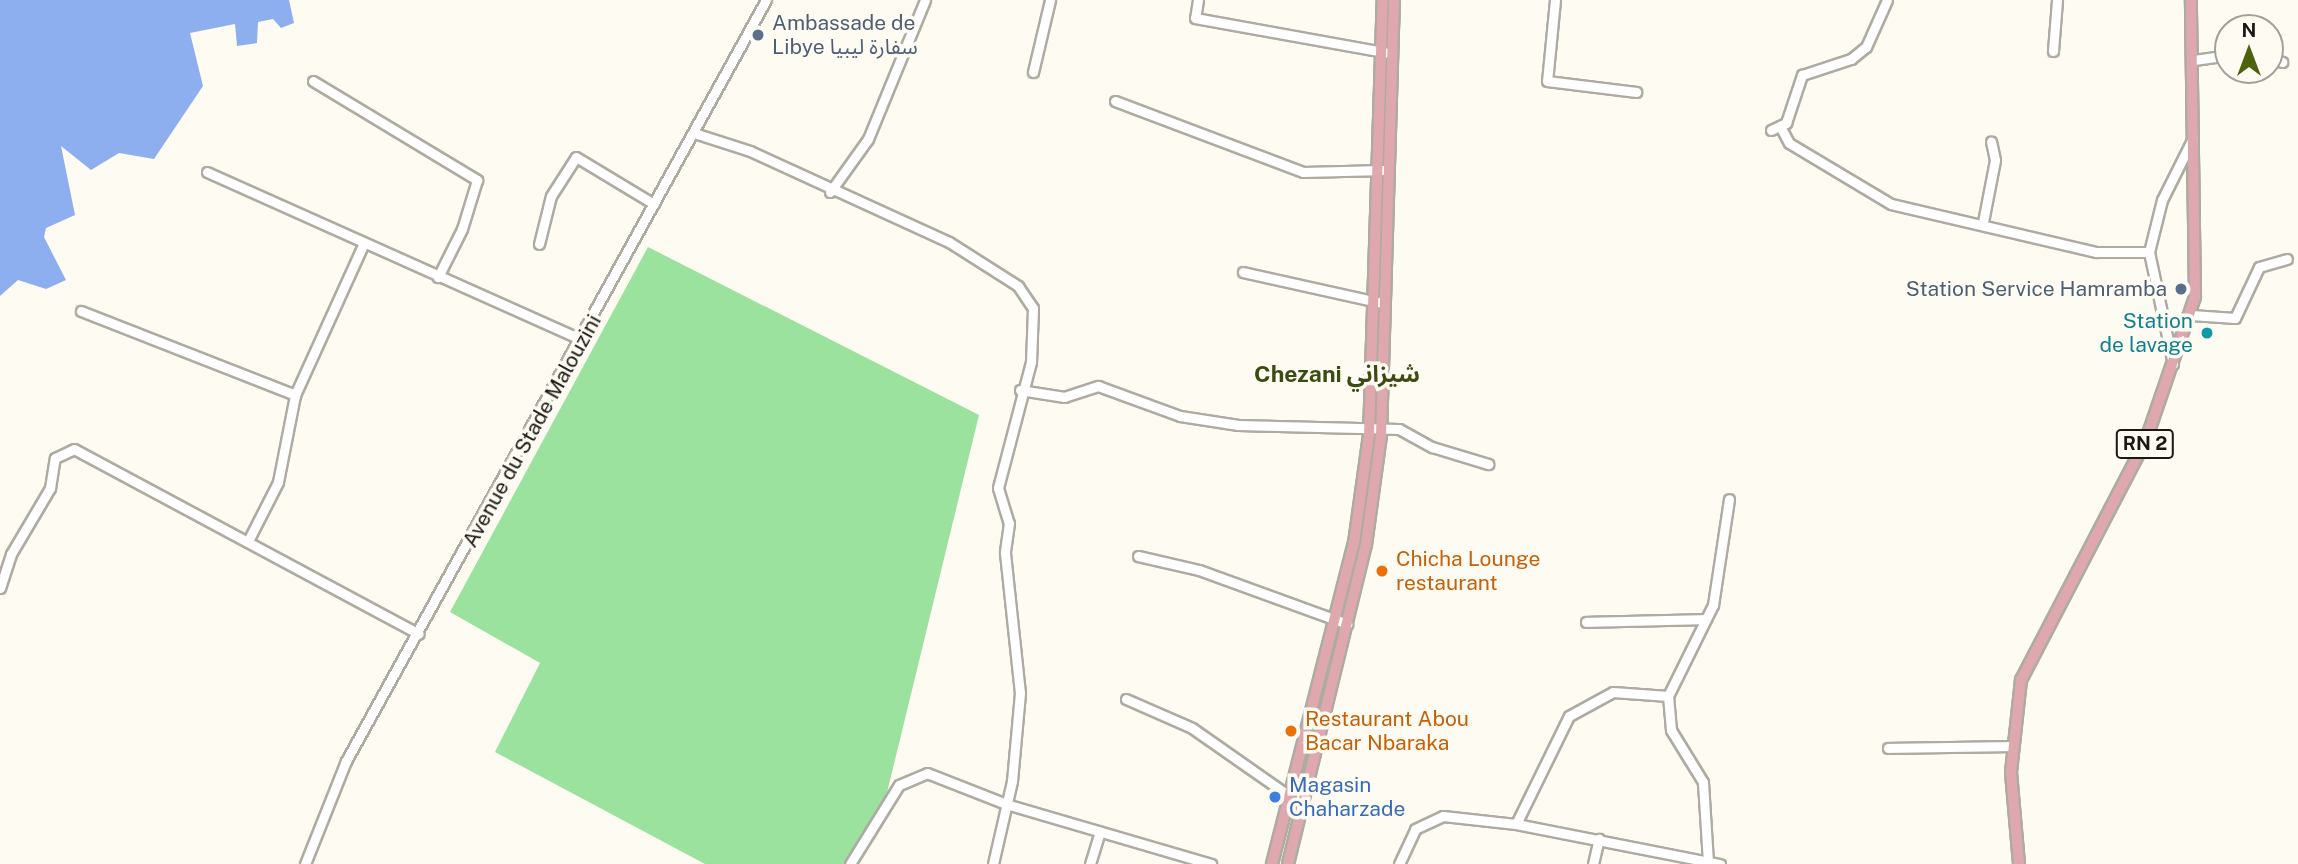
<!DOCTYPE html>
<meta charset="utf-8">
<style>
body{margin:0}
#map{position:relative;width:2298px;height:864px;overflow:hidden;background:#fefbf2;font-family:"Public Sans","Noto Sans Arabic",sans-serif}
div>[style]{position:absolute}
.green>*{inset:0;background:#9be29f}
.water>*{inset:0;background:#8daff0}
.roads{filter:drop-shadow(2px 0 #aeaba2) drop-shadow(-2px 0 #aeaba2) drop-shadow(0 2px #aeaba2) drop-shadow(0 -2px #aeaba2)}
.minor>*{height:9px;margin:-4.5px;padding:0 4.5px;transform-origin:4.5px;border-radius:4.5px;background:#fff}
.major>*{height:10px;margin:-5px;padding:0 5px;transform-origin:5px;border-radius:5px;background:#dfa8af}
.dots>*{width:19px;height:19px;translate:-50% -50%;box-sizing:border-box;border:4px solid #fefbf2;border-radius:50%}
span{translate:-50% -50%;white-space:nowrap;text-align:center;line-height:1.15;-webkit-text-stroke:7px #fefbf2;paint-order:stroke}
.shield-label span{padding:2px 5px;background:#fefbf2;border:2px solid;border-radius:5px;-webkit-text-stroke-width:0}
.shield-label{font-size:19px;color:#191815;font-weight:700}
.service-label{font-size:21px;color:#4e5e75}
.left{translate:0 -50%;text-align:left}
.right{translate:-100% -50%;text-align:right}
.culture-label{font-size:21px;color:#0d838f}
.street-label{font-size:21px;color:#191815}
.food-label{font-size:21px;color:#c56008}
.shop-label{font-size:21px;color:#366cbe}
.neighbourhood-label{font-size:23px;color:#3b4b14;font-weight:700}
.north{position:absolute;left:2214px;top:14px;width:70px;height:70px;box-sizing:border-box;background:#fefbf2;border:2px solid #a2a09a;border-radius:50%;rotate:0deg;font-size:19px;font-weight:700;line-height:28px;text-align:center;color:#191815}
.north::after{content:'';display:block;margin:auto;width:24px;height:32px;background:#4d620d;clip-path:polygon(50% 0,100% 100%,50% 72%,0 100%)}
</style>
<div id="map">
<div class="green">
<i style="clip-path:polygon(648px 247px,979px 415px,884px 805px,850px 864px,705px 864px,495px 752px,540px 663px,450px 612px)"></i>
</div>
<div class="water">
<i style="clip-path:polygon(0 0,289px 0,294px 23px,281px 28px,273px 19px,258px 22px,257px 43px,237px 46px,235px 24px,190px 33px,203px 86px,154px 159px,119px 153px,91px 170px,61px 146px,75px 215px,46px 228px,44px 237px,66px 280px,46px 289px,18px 280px,0 296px)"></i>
</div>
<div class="roads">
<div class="minor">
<i style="left:1198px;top:0;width:18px;rotate:99deg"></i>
<i style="left:1195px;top:18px;width:198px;rotate:10.2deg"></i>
<i style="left:1555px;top:0;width:81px;rotate:95.6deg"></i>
<i style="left:1547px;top:81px;width:90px;rotate:7deg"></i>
<i style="left:2053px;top:51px;width:51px;rotate:-85.5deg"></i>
<i style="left:2270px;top:58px;width:13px;rotate:18deg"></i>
<i style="left:2194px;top:60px;width:34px;rotate:-8deg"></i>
<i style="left:1033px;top:72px;width:74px;rotate:-76.7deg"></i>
<i style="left:313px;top:81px;width:192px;rotate:31.1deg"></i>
<i style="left:477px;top:180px;width:51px;rotate:107deg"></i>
<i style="left:462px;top:229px;width:54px;rotate:116.6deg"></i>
<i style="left:1115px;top:101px;width:201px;rotate:20.7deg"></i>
<i style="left:1303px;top:172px;width:81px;rotate:-1.4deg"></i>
<i style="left:1780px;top:126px;width:19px;rotate:62deg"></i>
<i style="left:1789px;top:143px;width:119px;rotate:30.9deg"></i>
<i style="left:1891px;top:204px;width:211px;rotate:13.2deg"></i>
<i style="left:2096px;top:252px;width:53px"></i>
<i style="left:1771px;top:130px;width:17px;rotate:-25deg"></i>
<i style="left:1786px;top:123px;width:51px;rotate:-71.6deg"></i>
<i style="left:1802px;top:75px;width:52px;rotate:-18.1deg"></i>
<i style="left:1851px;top:59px;width:19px;rotate:-39deg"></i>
<i style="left:1866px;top:47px;width:51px;rotate:-65.9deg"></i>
<i style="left:694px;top:133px;width:59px;rotate:17.8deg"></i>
<i style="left:750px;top:151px;width:219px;rotate:24.6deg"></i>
<i style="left:949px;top:242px;width:82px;rotate:32.5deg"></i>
<i style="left:1018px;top:286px;width:27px;rotate:56deg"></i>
<i style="left:1033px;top:308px;width:54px;rotate:92.1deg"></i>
<i style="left:1031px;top:362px;width:130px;rotate:104.7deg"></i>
<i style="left:998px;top:488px;width:37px;rotate:73deg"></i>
<i style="left:1009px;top:523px;width:30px;rotate:98deg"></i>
<i style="left:1005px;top:553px;width:141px;rotate:83.9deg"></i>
<i style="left:1020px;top:693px;width:88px;rotate:95.2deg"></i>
<i style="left:1012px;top:781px;width:85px;rotate:102.9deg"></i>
<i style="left:207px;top:172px;width:411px;rotate:24.1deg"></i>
<i style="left:830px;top:192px;width:65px;rotate:-54.4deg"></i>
<i style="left:868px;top:139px;width:150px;rotate:-67.7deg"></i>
<i style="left:1983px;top:222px;width:63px;rotate:-79deg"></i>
<i style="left:1995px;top:160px;width:19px;rotate:-102deg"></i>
<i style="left:539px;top:244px;width:49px;rotate:-76deg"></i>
<i style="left:551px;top:196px;width:46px;rotate:-57.3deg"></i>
<i style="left:576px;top:157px;width:91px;rotate:31.1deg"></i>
<i style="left:1243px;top:272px;width:142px;rotate:12.6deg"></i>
<i style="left:81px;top:311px;width:230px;rotate:21.4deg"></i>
<i style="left:2191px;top:315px;width:44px;rotate:3.9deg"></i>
<i style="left:2235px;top:318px;width:56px;rotate:-64.8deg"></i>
<i style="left:2259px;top:267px;width:29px;rotate:-16deg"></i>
<i style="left:2173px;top:364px;width:115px;rotate:-102.1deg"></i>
<i style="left:2149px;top:252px;width:54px;rotate:-76deg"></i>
<i style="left:2162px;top:200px;width:69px;rotate:-63.4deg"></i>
<i style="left:1020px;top:390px;width:45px;rotate:9deg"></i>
<i style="left:1064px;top:397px;width:36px;rotate:-18deg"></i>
<i style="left:1098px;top:386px;width:87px;rotate:20.1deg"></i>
<i style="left:1180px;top:416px;width:59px;rotate:8.8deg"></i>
<i style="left:1238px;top:425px;width:161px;rotate:1.4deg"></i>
<i style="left:1399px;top:429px;width:38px;rotate:29deg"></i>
<i style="left:1432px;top:447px;width:59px;rotate:16.9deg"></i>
<i style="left:248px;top:541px;width:66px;rotate:-63deg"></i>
<i style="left:278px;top:482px;width:89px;rotate:-78.9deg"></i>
<i style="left:295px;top:395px;width:165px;rotate:-65.6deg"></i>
<i style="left:1138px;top:556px;width:63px;rotate:12.9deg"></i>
<i style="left:1199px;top:570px;width:158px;rotate:20deg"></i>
<i style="left:0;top:588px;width:36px;rotate:-72deg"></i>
<i style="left:11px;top:554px;width:77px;rotate:-59.4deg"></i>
<i style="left:50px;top:488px;width:30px;rotate:-81deg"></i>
<i style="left:55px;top:458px;width:21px;rotate:-25deg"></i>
<i style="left:74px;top:449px;width:391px;rotate:28.2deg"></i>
<i style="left:1586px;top:622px;width:119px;rotate:-1.4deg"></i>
<i style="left:1126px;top:699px;width:72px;rotate:23.7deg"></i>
<i style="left:1192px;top:728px;width:118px;rotate:35deg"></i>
<i style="left:1888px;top:748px;width:123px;rotate:-0.9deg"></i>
<i style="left:1516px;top:824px;width:120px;rotate:-63.9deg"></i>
<i style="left:1569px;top:716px;width:50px;rotate:-28.6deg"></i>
<i style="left:1613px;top:692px;width:55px;rotate:4.2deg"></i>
<i style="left:1708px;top:862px;width:80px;rotate:-93.6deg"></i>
<i style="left:1703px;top:782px;width:61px;rotate:-121.6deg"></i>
<i style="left:1671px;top:730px;width:34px;rotate:-95deg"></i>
<i style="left:1668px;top:696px;width:102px;rotate:-63.7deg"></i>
<i style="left:1713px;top:605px;width:107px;rotate:-81.4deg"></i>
<i style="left:305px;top:864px;width:111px;rotate:-68.3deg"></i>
<i style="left:346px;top:761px;width:869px;rotate:-61.11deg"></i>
<i style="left:850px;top:864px;width:93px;rotate:-58.2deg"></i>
<i style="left:899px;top:785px;width:30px;rotate:-23deg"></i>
<i style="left:927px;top:773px;width:85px;rotate:21.4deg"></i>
<i style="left:1006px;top:804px;width:214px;rotate:16.3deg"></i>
<i style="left:1090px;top:864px;width:34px;rotate:-73deg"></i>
<i style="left:1399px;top:864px;width:38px;rotate:-65deg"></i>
<i style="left:1415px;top:829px;width:31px;rotate:-25deg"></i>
<i style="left:1443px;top:816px;width:73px;rotate:6.3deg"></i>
<i style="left:1516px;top:824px;width:208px;rotate:11.1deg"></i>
<i style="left:1593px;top:864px;width:26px;rotate:-77deg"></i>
</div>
<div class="major">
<i style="left:1272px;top:864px;width:331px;rotate:-75.7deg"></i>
<i style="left:1354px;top:543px;width:109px;rotate:-82.1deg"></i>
<i style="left:1369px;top:435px;width:435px;rotate:-88.2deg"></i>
<i style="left:1288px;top:864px;width:328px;rotate:-76.3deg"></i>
<i style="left:1366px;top:545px;width:110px;rotate:-82.2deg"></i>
<i style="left:1381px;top:436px;width:436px;rotate:-88.3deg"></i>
<i style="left:2019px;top:864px;width:92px;rotate:-95deg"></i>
<i style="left:2011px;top:772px;width:93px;rotate:-83.8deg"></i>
<i style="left:2021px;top:680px;width:271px;rotate:-62.5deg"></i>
<i style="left:2146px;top:440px;width:151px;rotate:-71.1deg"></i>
<i style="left:2195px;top:297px;width:297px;rotate:-90.8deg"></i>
</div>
</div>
<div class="dots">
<i style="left:758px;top:35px;background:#5c6f8a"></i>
<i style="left:2181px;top:289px;background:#5c6f8a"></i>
<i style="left:2207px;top:333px;background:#0f9aa8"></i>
<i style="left:1382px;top:571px;background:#e8710a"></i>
<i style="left:1291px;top:731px;background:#e8710a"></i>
<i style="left:1275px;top:797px;background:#3f7fe0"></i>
</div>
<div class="shield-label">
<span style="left:2145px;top:444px">RN 2</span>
</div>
<div class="service-label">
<span class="left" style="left:772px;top:35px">Ambassade de<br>Libye سفارة ليبيا</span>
<span class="right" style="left:2167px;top:289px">Station Service Hamramba</span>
</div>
<div class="culture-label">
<span class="right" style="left:2193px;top:333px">Station<br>de lavage</span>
</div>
<div class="street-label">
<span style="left:532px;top:431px;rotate:-61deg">Avenue du Stade Malouzini</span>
</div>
<div class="food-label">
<span class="left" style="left:1396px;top:571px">Chicha Lounge<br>restaurant</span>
<span class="left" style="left:1305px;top:731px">Restaurant Abou<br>Bacar Nbaraka</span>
</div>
<div class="shop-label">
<span class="left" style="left:1289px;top:797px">Magasin<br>Chaharzade</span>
</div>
<div class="neighbourhood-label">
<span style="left:1337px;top:374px">Chezani شيزاني</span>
</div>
<div class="north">N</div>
</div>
